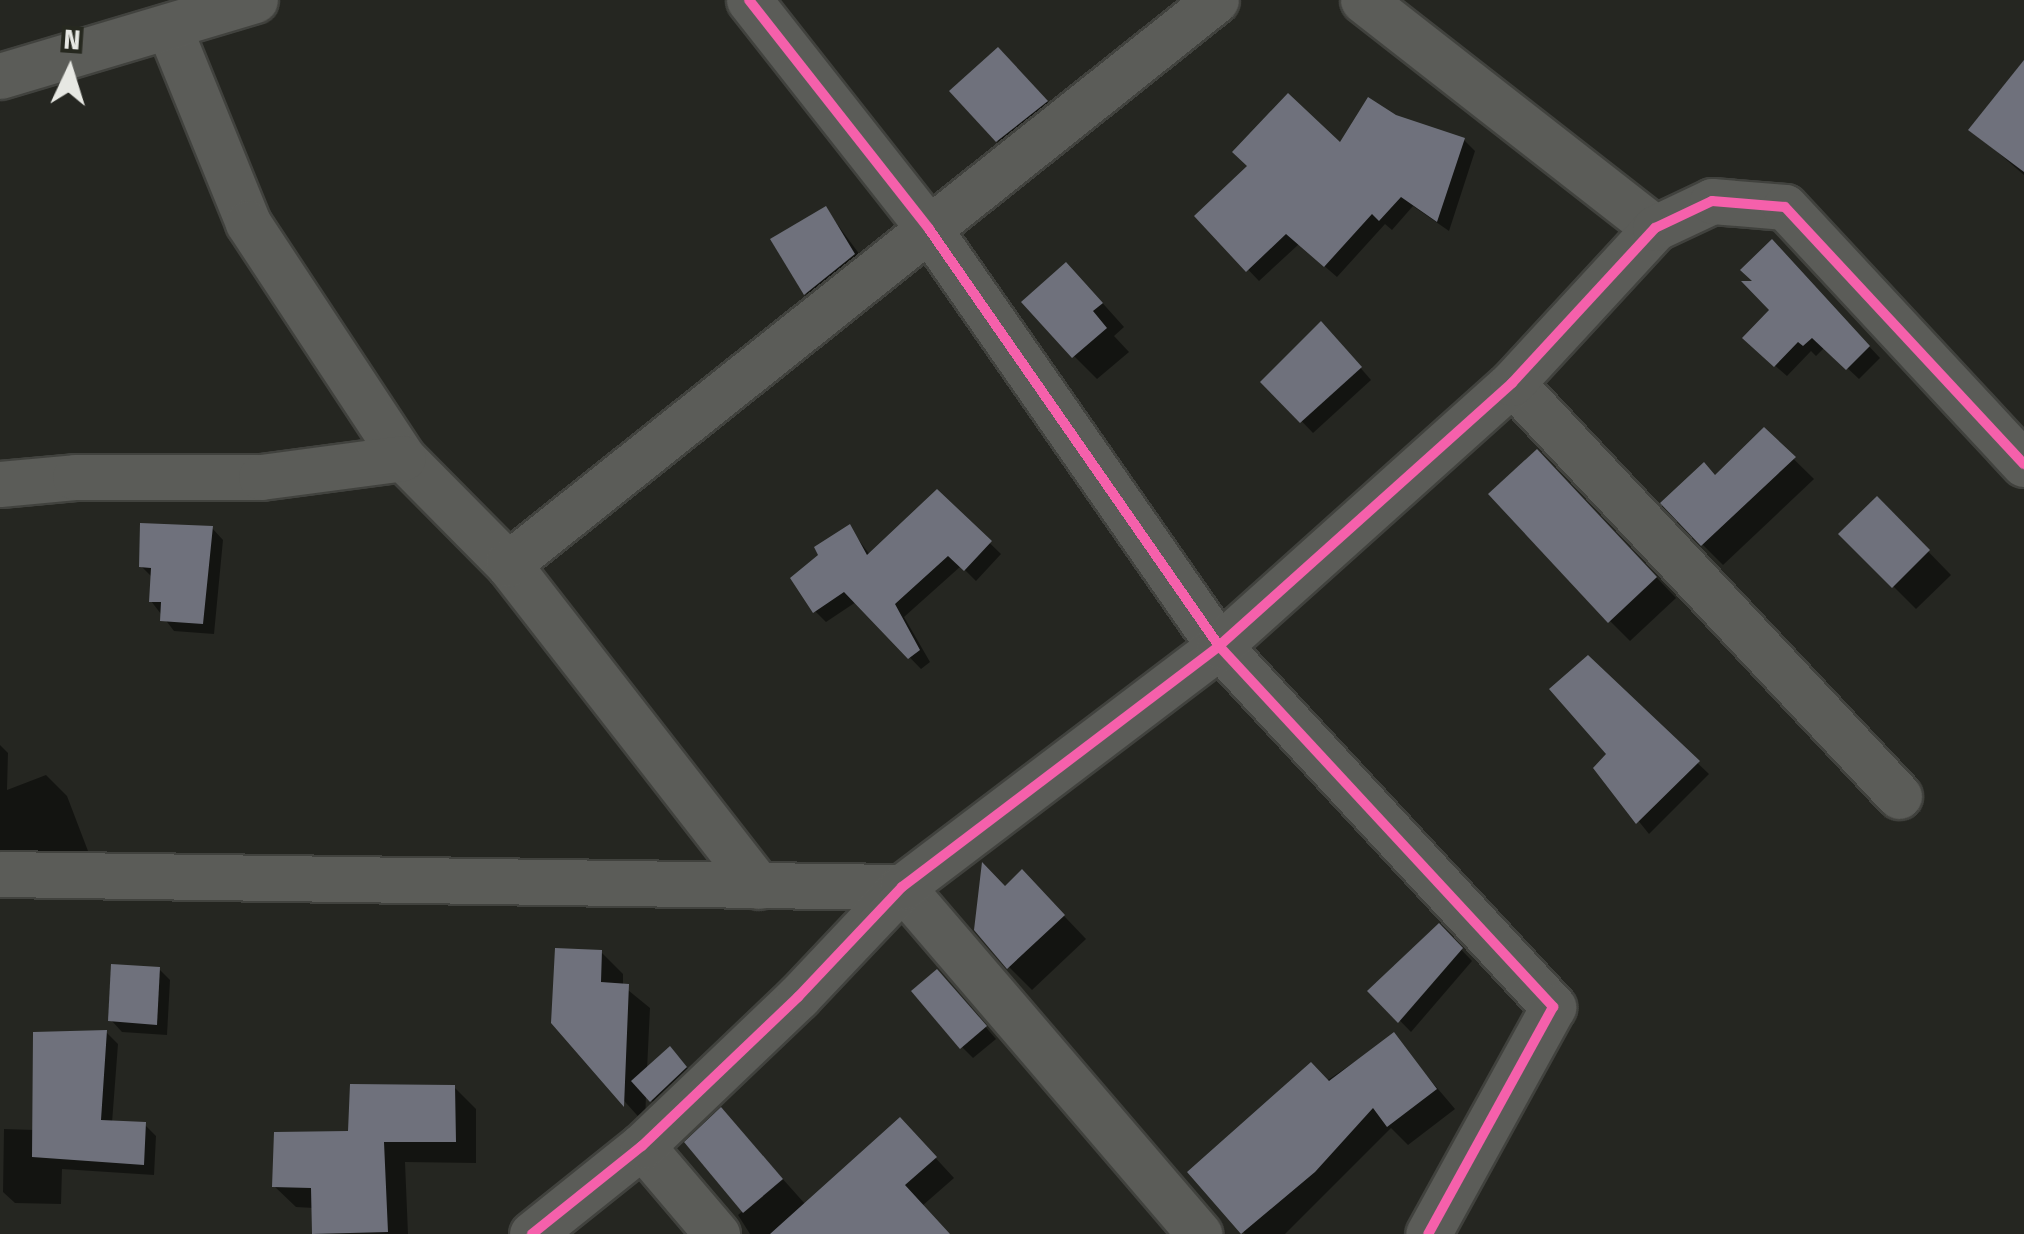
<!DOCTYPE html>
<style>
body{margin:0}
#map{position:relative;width:2024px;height:1234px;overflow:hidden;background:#252621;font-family:"Fira Sans Condensed",sans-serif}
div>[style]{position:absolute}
.shadow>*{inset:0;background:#0007}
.building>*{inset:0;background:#6f717c}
.roads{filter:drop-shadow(2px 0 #41423e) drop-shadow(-2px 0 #41423e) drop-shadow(0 2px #41423e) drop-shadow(0 -2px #41423e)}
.street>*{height:45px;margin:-22.5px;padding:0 22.5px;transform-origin:22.5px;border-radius:22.5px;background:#5b5c58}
.cycleway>*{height:10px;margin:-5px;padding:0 5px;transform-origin:5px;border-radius:5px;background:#f560ab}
span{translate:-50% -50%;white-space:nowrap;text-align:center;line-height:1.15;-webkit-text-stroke:10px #26281f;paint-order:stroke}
.north{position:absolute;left:20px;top:20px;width:100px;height:100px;-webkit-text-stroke:8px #26281f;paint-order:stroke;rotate:4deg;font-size:28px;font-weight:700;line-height:40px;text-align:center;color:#e7e8e3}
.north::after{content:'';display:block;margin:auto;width:35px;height:45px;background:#e7e8e3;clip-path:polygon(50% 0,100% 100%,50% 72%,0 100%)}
</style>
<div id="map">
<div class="shadow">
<i style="clip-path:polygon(1021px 74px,1069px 125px,1020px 163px,997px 140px)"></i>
<i style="clip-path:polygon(2024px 109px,2024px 175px,1972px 130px)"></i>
<i style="clip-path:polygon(1395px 117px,1464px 140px,1475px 151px,1449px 231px,1413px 206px,1392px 230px,1385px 224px,1337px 277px,1299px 244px,1259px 281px,1197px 216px)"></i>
<i style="clip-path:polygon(826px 209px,877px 278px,829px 316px,806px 293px)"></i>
<i style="clip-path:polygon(1783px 254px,1880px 358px,1859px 379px,1825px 347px,1816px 356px,1811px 351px,1787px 376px,1757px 350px,1772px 310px,1758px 284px)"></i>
<i style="clip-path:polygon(1089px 288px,1124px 327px,1114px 336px,1129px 352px,1097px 379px,1074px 356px)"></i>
<i style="clip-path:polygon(1332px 335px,1371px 380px,1313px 433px,1264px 382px)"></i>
<i style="clip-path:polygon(1764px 430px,1814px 479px,1723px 565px,1702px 544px,1716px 478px)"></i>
<i style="clip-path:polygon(1558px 473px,1676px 598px,1630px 641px,1610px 621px)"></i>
<i style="clip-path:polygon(937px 492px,1001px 554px,976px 581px,961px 566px,904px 617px,930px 662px,921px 669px,856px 602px,826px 622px,815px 611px,849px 527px,870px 555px)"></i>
<i style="clip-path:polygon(1877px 499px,1951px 575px,1916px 609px,1841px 534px)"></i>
<i style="clip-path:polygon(212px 528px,223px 540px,214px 634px,174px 631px,151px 601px,153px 578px,141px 566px)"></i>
<i style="clip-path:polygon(1588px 659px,1709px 774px,1649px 834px,1596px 768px,1609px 755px)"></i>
<i style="clip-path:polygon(0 745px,8px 753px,7px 790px,46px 775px,67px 796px,88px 851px,78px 852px,78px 868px,0 871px)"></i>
<i style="clip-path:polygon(1006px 889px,1045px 896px,1086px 939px,1032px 990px,1009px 967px)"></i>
<i style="clip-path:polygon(1439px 926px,1472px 961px,1411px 1032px,1371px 991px)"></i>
<i style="clip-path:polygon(601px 952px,623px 974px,623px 986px,650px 1008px,647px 1070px,681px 1061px,697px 1079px,663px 1112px,646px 1095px,645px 1124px,553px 1022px)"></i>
<i style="clip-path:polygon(159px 969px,170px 980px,167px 1035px,122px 1032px,111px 1020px)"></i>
<i style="clip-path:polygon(948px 983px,996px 1039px,973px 1058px,962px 1047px)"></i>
<i style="clip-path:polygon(106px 1032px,118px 1044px,112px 1123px,145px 1125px,156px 1136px,154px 1175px,62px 1169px,61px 1204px,15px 1203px,3px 1192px,4px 1129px,35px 1130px)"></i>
<i style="clip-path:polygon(1393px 1036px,1455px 1109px,1408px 1145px,1391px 1128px,1285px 1234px,1245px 1234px,1190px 1173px)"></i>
<i style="clip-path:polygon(454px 1087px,476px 1109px,476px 1163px,405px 1162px,408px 1234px,315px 1234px,314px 1208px,296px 1207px,274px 1186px)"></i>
<i style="clip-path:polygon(721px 1110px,806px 1205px,919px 1140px,954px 1178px,922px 1206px,948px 1234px,750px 1234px,738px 1215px,744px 1210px)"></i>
</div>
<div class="building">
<i style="clip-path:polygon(998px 47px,1048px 101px,996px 142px,949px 91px)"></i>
<i style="clip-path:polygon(2024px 60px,2024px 172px,1968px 130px)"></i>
<i style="clip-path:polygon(1288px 93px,1340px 142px,1368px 97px,1396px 115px,1465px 138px,1437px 222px,1401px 197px,1379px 221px,1372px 214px,1324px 267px,1286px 234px,1246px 272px,1194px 216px,1247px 166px,1232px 152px)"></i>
<i style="clip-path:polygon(826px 206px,855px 254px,804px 295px,770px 239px)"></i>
<i style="clip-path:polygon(1772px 239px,1870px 346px,1846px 370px,1812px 338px,1803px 346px,1798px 342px,1774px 367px,1742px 338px,1769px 310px,1741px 281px,1752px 281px,1740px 270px)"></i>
<i style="clip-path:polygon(1066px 262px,1103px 303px,1093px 311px,1107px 328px,1072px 358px,1021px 302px)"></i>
<i style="clip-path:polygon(1321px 321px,1362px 367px,1300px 423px,1260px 382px)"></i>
<i style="clip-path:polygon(1764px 427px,1796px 457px,1701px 546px,1660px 503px,1704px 462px,1715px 475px)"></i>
<i style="clip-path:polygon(1537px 449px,1657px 577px,1608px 623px,1488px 494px)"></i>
<i style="clip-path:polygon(937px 489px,992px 541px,964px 571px,948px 556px,895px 604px,920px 650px,908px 659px,844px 592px,813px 613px,790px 578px,818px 555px,814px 547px,850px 524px,867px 555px)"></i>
<i style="clip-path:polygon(1877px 496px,1930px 550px,1892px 588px,1838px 534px)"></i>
<i style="clip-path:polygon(140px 523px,213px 526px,203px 624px,160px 621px,161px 602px,149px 602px,151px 568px,139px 567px)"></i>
<i style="clip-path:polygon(1588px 655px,1700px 761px,1636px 824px,1593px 768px,1606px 754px,1549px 689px)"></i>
<i style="clip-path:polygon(982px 862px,1005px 886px,1022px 869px,1065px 915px,1007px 969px,974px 930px)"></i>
<i style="clip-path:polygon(1439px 923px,1463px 948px,1398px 1023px,1367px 991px)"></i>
<i style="clip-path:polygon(555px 948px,602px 950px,601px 982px,629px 984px,624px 1107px,551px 1023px)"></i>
<i style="clip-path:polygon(111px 964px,160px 967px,157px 1025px,108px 1021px)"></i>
<i style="clip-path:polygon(937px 969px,987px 1026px,960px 1049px,911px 991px)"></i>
<i style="clip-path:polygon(107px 1030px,101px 1120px,146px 1122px,144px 1165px,32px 1157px,33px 1032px)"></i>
<i style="clip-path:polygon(1394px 1032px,1437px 1089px,1387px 1127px,1373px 1108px,1315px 1172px,1241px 1234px,1187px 1172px,1311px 1062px,1329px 1081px)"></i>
<i style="clip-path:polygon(670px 1046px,687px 1067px,650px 1102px,631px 1081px)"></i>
<i style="clip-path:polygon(350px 1084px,455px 1085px,456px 1142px,384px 1142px,388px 1232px,312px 1234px,311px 1188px,272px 1187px,274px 1132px,348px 1131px)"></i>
<i style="clip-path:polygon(721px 1107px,783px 1179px,743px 1213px,684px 1142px)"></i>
<i style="clip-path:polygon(900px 1117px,937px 1157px,905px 1185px,950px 1234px,770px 1234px)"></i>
</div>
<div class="roads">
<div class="street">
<i style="left:749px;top:0;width:291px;rotate:51.8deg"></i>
<i style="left:929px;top:229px;width:508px;rotate:55.18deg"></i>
<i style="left:1219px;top:646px;width:492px;rotate:47.2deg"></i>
<i style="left:1553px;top:1007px;width:259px;rotate:118.8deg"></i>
<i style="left:1363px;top:0;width:370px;rotate:38deg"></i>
<i style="left:169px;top:28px;width:210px;rotate:67.9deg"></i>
<i style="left:248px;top:223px;width:282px;rotate:56.6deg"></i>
<i style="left:403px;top:458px;width:149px;rotate:45.3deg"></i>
<i style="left:508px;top:564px;width:408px;rotate:52.1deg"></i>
<i style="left:0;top:76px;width:266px;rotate:-16.6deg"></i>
<i style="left:1512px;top:383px;width:566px;rotate:46.86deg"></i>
<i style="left:0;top:484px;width:75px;rotate:-5.3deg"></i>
<i style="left:75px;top:477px;width:186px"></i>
<i style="left:261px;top:477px;width:143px;rotate:-7.6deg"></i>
<i style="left:508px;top:564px;width:905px;rotate:-38.54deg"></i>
<i style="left:0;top:874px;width:902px;rotate:0.83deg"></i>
<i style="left:902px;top:887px;width:457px;rotate:49.4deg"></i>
<i style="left:642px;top:1146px;width:116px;rotate:49.6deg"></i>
<i style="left:532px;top:1234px;width:141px;rotate:-38.7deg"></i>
<i style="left:642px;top:1146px;width:216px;rotate:-43.7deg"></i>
<i style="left:798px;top:997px;width:151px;rotate:-46.6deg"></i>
<i style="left:902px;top:887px;width:398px;rotate:-37.2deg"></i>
<i style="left:1219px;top:646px;width:394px;rotate:-41.9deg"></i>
<i style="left:1512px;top:383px;width:211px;rotate:-47.3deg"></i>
<i style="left:1655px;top:228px;width:63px;rotate:-25.3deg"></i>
<i style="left:1712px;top:201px;width:73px;rotate:4.7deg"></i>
<i style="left:1785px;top:207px;width:351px;rotate:47.1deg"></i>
</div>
</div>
<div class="cycleway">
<i style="left:749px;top:0;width:291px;rotate:51.8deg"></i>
<i style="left:929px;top:229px;width:508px;rotate:55.18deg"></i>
<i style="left:1219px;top:646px;width:492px;rotate:47.2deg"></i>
<i style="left:1553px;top:1007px;width:259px;rotate:118.8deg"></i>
<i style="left:532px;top:1234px;width:141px;rotate:-38.7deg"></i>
<i style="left:642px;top:1146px;width:216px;rotate:-43.7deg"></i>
<i style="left:798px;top:997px;width:151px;rotate:-46.6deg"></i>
<i style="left:902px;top:887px;width:398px;rotate:-37.2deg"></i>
<i style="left:1219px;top:646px;width:394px;rotate:-41.9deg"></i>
<i style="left:1512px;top:383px;width:211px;rotate:-47.3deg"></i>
<i style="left:1655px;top:228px;width:63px;rotate:-25.3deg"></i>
<i style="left:1712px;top:201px;width:73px;rotate:4.7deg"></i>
<i style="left:1785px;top:207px;width:351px;rotate:47.1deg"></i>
</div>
<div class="north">N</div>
</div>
